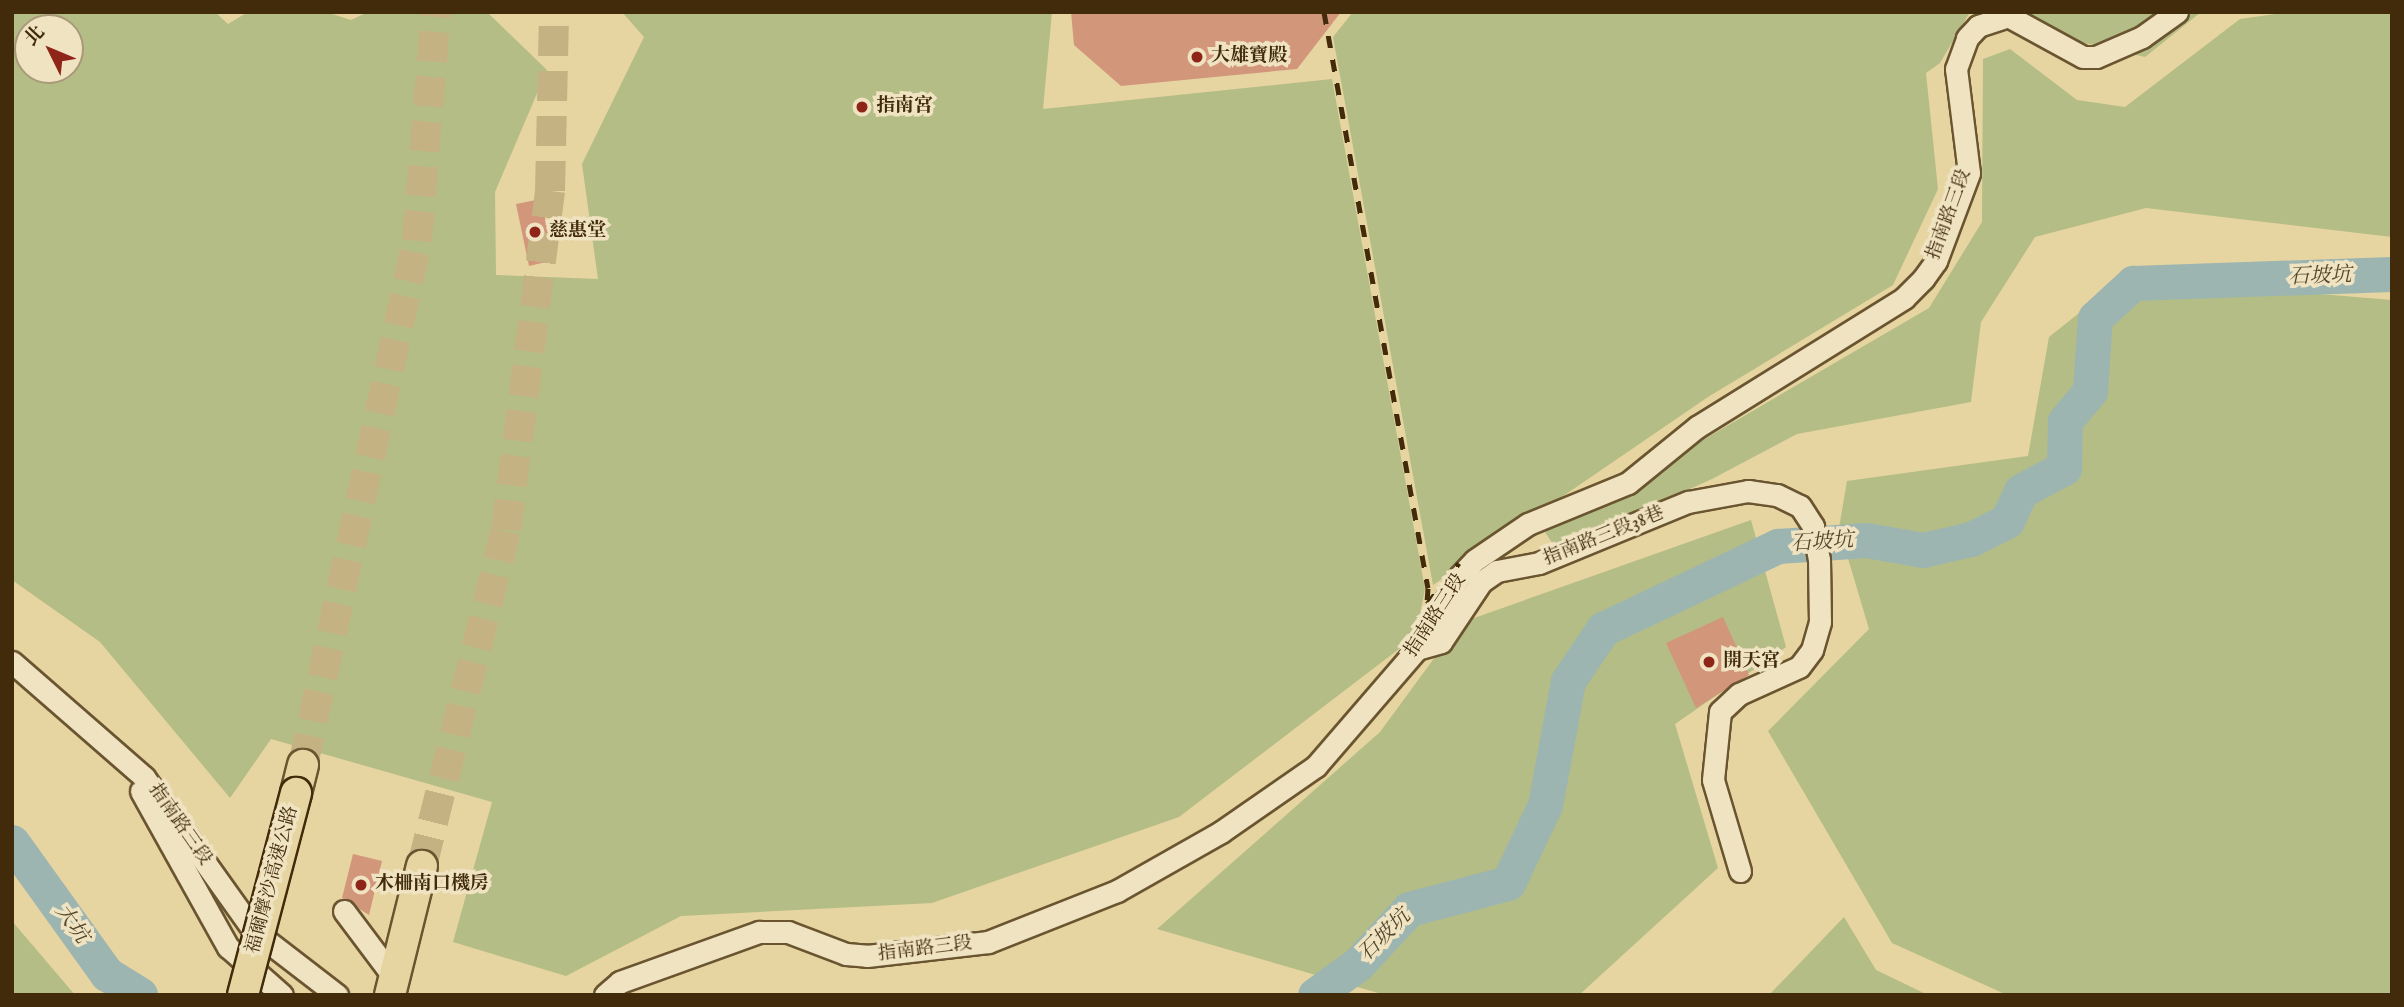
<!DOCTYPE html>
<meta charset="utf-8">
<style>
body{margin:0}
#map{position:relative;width:2404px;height:1007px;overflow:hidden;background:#e6d4a1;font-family:"IM FELL English","Noto Serif TC",serif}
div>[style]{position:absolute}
.green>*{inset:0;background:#b4bd85}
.river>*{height:35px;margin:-17.5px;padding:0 17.5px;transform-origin:17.5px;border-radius:17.5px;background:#9cb5b1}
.building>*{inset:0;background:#d2967b}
.highway-tunnel>*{height:30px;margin-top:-15px;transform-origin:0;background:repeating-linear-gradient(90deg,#c5b283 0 30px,transparent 0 45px)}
.roads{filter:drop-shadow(2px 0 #6a5530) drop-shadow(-2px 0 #6a5530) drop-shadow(0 2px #6a5530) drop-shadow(0 -2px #6a5530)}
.minor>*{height:21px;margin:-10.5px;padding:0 10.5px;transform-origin:10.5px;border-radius:10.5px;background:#efe3c2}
.highway>*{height:30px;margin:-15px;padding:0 15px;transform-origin:15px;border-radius:15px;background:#e6d4a1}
.rail>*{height:5px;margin-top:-2.5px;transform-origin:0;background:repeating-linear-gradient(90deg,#412b0b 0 12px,transparent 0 24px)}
.bridges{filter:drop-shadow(2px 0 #412b0b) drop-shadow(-2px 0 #412b0b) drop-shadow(0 2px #412b0b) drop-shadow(0 -2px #412b0b)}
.highway-bridge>*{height:30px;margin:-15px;padding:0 15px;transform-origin:15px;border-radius:15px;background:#e6d4a1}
.dots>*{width:19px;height:19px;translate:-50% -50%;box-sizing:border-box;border:4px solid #efe3c2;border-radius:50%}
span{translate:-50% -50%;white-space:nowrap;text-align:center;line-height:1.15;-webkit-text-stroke:7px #efe3c2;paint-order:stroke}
.poi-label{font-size:19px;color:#412b0b;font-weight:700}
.left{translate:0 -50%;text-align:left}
.street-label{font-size:19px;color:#412b0b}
.water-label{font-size:21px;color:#53472c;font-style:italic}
.frame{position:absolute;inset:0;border:14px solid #412b0b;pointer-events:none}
.north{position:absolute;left:14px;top:14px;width:70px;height:70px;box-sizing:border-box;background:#efe3c2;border:2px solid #a99979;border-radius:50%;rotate:313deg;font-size:19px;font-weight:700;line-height:28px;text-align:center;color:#412b0b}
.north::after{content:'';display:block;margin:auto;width:24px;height:32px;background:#8f2418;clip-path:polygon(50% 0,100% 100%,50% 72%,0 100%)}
</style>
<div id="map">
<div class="green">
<i style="clip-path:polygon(evenodd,12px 12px,215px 12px,228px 24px,248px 12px,326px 12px,351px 20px,368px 12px,487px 12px,547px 70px,495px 192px,496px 275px,598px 279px,582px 164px,644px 37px,622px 12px,1052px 12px,1043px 109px,1332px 79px,1425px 589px,1417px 630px,1412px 639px,1179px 817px,932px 903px,681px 916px,566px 976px,453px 942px,492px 802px,271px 739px,230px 798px,100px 642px,12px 580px,12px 12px,28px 28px,70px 28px,70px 70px,28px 70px,28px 28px)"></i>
<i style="clip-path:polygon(1353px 12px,1970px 12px,1940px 63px,1926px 73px,1938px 189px,1893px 285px,1708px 397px,1433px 585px,1333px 37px)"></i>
<i style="clip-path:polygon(2017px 12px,2201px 12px,2145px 57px,2059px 37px)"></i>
<i style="clip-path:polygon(2290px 12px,2392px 12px,2392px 237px,2146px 208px,2035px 237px,1981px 322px,1971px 402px,1797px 434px,1712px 479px,1556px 549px,1545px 532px,1929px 308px,1982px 222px,1983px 59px,2010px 49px,2077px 100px,2125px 107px,2240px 19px)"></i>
<i style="clip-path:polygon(2123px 278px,2392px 300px,2392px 995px,2007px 995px,1892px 943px,1768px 731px,1869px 629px,1839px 528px,1847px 481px,2028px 456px,2049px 337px)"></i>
<i style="clip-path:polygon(1751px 520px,1786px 647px,1675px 724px,1718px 868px,1579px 995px,1385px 995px,1157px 929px,1380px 732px,1460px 623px)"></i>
<i style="clip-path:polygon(1844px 917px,1876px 970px,1928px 995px,1769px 995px)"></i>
<i style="clip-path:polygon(12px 921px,75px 995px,12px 995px)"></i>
</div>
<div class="river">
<i style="left:12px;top:842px;width:163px;rotate:54.3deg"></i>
<i style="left:107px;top:974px;width:39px;rotate:32deg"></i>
<i style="left:1315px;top:995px;width:53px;rotate:-35.8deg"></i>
<i style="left:1358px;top:964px;width:75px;rotate:-47.2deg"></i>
<i style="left:1409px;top:909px;width:102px;rotate:-14.7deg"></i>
<i style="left:1508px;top:883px;width:86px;rotate:-64.6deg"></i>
<i style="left:1545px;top:805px;width:126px;rotate:-79.5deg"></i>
<i style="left:1568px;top:681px;width:63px;rotate:-56.1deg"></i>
<i style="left:1603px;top:629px;width:194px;rotate:-25.4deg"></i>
<i style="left:1778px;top:546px;width:88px;rotate:-3.9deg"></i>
<i style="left:1866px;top:540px;width:58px;rotate:10deg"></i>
<i style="left:1923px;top:550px;width:49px;rotate:-12.9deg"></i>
<i style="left:1971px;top:539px;width:40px;rotate:-26.6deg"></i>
<i style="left:2007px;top:521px;width:33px;rotate:-65deg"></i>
<i style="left:2021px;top:491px;width:49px;rotate:-28.1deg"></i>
<i style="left:2064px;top:468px;width:47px;rotate:-88.8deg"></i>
<i style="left:2065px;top:421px;width:39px;rotate:-50deg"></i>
<i style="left:2090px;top:391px;width:73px;rotate:-86.1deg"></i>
<i style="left:2095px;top:318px;width:52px;rotate:-42.6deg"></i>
<i style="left:2133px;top:283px;width:259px;rotate:-2deg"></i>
</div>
<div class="building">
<i style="clip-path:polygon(1071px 12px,1341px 12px,1297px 69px,1121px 86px,1074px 45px)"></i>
<i style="clip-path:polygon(541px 199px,554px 260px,529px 266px,516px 204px)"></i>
<i style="clip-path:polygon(1723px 617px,1749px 675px,1696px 708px,1666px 643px)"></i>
<i style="clip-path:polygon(353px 854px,382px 861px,369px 915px,342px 898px)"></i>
</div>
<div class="highway-tunnel">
<i style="left:303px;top:765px;width:536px;rotate:-77.73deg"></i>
<i style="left:417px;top:241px;width:230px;rotate:-85.3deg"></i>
<i style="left:422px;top:866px;width:346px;rotate:-76deg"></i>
<i style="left:506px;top:530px;width:342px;rotate:-82.6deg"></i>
<i style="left:550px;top:191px;width:179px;rotate:-88.7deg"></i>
</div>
<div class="roads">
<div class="minor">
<i style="left:1417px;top:649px;width:25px;rotate:-16deg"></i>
<i style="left:1441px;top:642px;width:72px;rotate:-56.3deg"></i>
<i style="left:1481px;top:582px;width:19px;rotate:-35deg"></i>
<i style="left:1497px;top:571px;width:43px;rotate:-10.8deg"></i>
<i style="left:1539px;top:563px;width:161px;rotate:-22.3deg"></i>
<i style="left:1688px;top:502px;width:61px;rotate:-10.4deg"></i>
<i style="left:1748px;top:491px;width:29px;rotate:8deg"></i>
<i style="left:1777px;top:495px;width:25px;rotate:26deg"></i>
<i style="left:1800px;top:506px;width:24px;rotate:57deg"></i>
<i style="left:1813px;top:526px;width:34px;rotate:80deg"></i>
<i style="left:1819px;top:559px;width:63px;rotate:89.1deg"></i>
<i style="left:1820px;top:622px;width:29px;rotate:106deg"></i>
<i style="left:1812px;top:650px;width:21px;rotate:127deg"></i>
<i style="left:1799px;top:667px;width:66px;rotate:155.8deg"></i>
<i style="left:1739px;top:694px;width:26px;rotate:137deg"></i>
<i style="left:1720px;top:712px;width:68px;rotate:95.9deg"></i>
<i style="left:1713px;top:780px;width:95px;rotate:73.5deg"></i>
<i style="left:12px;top:662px;width:175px;rotate:41.1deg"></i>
<i style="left:144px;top:777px;width:189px;rotate:54.5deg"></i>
<i style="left:254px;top:931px;width:105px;rotate:37.6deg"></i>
<i style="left:141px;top:791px;width:179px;rotate:60.9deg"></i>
<i style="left:228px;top:947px;width:72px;rotate:41.6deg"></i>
<i style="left:344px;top:911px;width:85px;rotate:53.1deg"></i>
<i style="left:605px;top:995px;width:20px;rotate:-41deg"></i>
<i style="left:620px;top:982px;width:148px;rotate:-19.8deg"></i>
<i style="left:759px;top:932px;width:29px"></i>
<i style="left:788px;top:932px;width:62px;rotate:20.8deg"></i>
<i style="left:846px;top:954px;width:21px;rotate:5deg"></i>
<i style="left:867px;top:956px;width:122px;rotate:-6.6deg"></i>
<i style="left:988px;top:942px;width:139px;rotate:-21.6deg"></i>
<i style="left:1117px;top:891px;width:120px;rotate:-29.6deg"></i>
<i style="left:1221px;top:832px;width:116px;rotate:-34.8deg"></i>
<i style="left:1316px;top:766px;width:155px;rotate:-49.2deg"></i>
<i style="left:1417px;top:649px;width:83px;rotate:-59.7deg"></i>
<i style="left:1459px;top:577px;width:23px;rotate:-47deg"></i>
<i style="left:1475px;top:560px;width:64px;rotate:-34.2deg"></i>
<i style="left:1528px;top:524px;width:108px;rotate:-22.3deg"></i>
<i style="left:1628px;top:483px;width:89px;rotate:-39.1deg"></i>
<i style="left:1697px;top:427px;width:244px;rotate:-31.9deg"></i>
<i style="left:1904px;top:298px;width:27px;rotate:-45deg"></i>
<i style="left:1923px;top:279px;width:22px;rotate:-54deg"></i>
<i style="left:1936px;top:261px;width:94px;rotate:-69.4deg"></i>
<i style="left:1969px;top:173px;width:105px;rotate:-97.1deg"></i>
<i style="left:1956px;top:69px;width:33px;rotate:-70deg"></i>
<i style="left:1967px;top:38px;width:16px;rotate:-47deg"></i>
<i style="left:1978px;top:26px;width:32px;rotate:-18deg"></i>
<i style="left:2008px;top:16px;width:85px;rotate:28.7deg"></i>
<i style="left:2083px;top:57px;width:13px"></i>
<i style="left:2096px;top:57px;width:50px;rotate:-23.5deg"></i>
<i style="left:2142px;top:37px;width:43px;rotate:-35.5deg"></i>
</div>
<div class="highway">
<i style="left:296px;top:793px;width:29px;rotate:-76deg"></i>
<i style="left:390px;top:995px;width:133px;rotate:-76.1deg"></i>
</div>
</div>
<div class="rail">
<i style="left:1324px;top:12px;width:585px;rotate:79.77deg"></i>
<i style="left:1428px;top:588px;width:16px;rotate:94deg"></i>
<i style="left:1427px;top:604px;width:52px;rotate:-52deg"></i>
</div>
<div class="bridges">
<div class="highway-bridge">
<i style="left:243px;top:995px;width:209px;rotate:-75.3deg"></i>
</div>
</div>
<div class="dots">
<i style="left:1197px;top:57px;background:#8f2418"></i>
<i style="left:862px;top:107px;background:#8f2418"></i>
<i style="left:535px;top:232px;background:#8f2418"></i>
<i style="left:1709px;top:662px;background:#8f2418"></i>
<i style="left:361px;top:885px;background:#8f2418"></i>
</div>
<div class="poi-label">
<span class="left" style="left:1211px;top:57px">大雄寶殿</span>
<span class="left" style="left:876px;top:107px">指南宮</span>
<span class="left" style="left:549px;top:232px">慈惠堂</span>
<span class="left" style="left:1723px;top:662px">開天宮</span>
<span class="left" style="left:375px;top:885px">木柵南口機房</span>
</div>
<div class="street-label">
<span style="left:1950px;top:215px;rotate:-70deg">指南路三段</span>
<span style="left:1604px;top:537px;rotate:-22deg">指南路三段38巷</span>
<span style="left:1436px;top:616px;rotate:-57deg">指南路三段</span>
<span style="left:179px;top:825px;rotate:55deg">指南路三段</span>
<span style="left:273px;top:880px;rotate:-75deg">福爾摩沙高速公路</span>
<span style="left:925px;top:950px;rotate:-7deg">指南路三段</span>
</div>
<div class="water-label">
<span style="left:2320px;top:277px;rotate:-2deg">石坡坑</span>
<span style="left:1822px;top:543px;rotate:-4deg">石坡坑</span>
<span style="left:71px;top:924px;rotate:54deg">大坑</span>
<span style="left:1385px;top:936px;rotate:-45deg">石坡坑</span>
</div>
<div class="frame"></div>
<div class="north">北</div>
</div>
